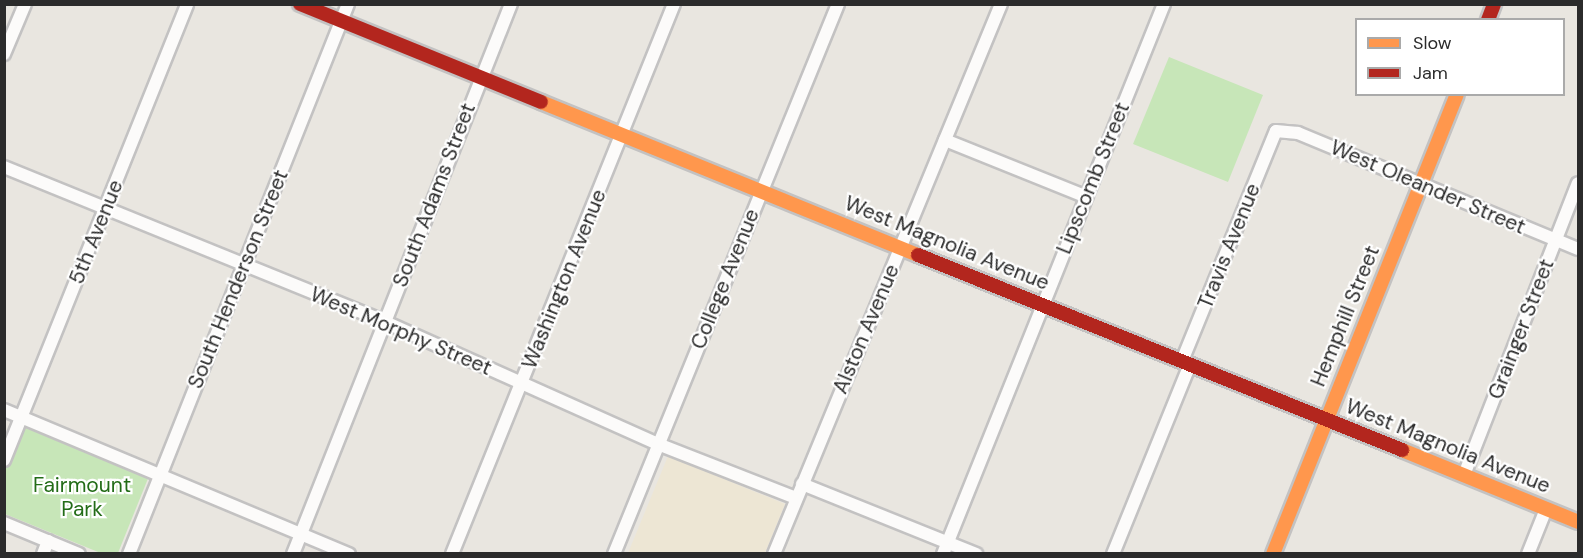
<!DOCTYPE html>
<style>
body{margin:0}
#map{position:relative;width:1583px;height:558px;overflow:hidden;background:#e9e6e0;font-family:"DM Sans",sans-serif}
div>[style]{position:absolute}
.education>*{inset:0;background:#ede6d4}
.green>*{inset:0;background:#c7e6b8}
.roads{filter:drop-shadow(2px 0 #c3c2c2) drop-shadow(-2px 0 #c3c2c2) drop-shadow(0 2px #c3c2c2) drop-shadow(0 -2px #c3c2c2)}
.street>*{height:12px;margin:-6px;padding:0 6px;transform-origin:6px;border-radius:6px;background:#fcfbfa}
.slow>*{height:14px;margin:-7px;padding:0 7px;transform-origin:7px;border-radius:7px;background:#ff974d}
.jam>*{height:14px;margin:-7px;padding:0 7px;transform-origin:7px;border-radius:7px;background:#b3261e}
span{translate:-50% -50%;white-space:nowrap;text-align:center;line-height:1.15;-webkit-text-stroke:4.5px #fff;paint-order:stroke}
.street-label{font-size:21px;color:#2b2b2b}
.park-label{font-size:21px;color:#236c17}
.frame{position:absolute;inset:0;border:6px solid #2b2b2b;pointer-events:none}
.legend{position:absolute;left:1355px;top:18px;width:210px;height:78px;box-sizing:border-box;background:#fff;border:2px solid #aaa;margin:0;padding:8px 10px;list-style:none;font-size:18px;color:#2b2b2b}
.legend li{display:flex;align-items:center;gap:12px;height:30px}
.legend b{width:30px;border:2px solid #aaa}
</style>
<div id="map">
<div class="education">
<i style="clip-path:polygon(668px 456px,785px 504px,765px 553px,628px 553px)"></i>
</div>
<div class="green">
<i style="clip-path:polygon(1169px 57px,1263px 95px,1228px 182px,1133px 144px)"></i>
<i style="clip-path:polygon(23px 425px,149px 476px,118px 553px,103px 554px,5px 514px,4px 470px)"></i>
</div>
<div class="roads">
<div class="street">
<i style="left:4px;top:54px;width:54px;rotate:-67.2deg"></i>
<i style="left:945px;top:140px;width:150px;rotate:21.9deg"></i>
<i style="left:4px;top:167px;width:411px;rotate:22.1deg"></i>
<i style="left:385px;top:322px;width:299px;rotate:24.1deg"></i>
<i style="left:658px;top:444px;width:148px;rotate:21.4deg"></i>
<i style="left:1182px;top:361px;width:248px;rotate:-67.8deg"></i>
<i style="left:1276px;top:131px;width:22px;rotate:5deg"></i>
<i style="left:1298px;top:133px;width:303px;rotate:22.5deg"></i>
<i style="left:4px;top:410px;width:374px;rotate:22.7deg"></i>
<i style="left:4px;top:460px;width:491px;rotate:-68.1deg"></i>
<i style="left:1464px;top:475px;width:313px;rotate:-68.7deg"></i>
<i style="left:802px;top:484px;width:188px;rotate:21.9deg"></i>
<i style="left:4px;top:523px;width:81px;rotate:22.5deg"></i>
<i style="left:43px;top:554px;width:14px;rotate:-69deg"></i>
<i style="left:129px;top:554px;width:592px;rotate:-68.29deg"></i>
<i style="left:293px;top:554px;width:592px;rotate:-68.38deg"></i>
<i style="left:452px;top:554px;width:593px;rotate:-68.02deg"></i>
<i style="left:614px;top:554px;width:594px;rotate:-67.84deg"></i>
<i style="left:774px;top:554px;width:595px;rotate:-67.57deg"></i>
<i style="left:943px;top:554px;width:593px;rotate:-68.11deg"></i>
<i style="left:1113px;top:554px;width:205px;rotate:-67.9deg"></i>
<i style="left:1528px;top:554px;width:48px;rotate:-68.2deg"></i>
</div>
<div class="slow">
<i style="left:541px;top:102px;width:407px;rotate:22.1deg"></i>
<i style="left:1402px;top:450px;width:190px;rotate:22.2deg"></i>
<i style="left:1273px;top:554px;width:495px;rotate:-68.2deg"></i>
</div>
<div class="jam">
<i style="left:300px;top:4px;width:260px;rotate:22.1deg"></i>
<i style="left:1488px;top:20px;width:17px;rotate:-69deg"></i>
<i style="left:918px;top:255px;width:522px;rotate:21.94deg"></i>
</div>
</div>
<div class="street-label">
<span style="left:1093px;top:178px;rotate:-68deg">Lipscomb Street</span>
<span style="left:1428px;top:187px;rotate:23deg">West Oleander Street</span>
<span style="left:434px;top:195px;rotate:-69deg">South Adams Street</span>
<span style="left:96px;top:232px;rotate:-68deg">5th Avenue</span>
<span style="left:947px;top:243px;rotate:22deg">West Magnolia Avenue</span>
<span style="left:1229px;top:246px;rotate:-68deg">Travis Avenue</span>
<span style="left:238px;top:279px;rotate:-68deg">South Henderson Street</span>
<span style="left:564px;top:279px;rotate:-68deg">Washington Avenue</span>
<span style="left:725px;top:279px;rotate:-68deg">College Avenue</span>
<span style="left:1345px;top:316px;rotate:-68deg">Hemphill Street</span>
<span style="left:866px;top:329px;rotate:-67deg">Alston Avenue</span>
<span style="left:1521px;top:329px;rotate:-69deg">Grainger Street</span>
<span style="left:401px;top:331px;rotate:23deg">West Morphy Street</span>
<span style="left:1448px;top:446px;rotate:22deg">West Magnolia Avenue</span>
</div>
<div class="park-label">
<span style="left:82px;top:497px">Fairmount<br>Park</span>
</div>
<div class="frame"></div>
<ul class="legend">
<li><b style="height:8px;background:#ff974d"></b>Slow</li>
<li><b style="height:8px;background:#b3261e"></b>Jam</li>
</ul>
</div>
